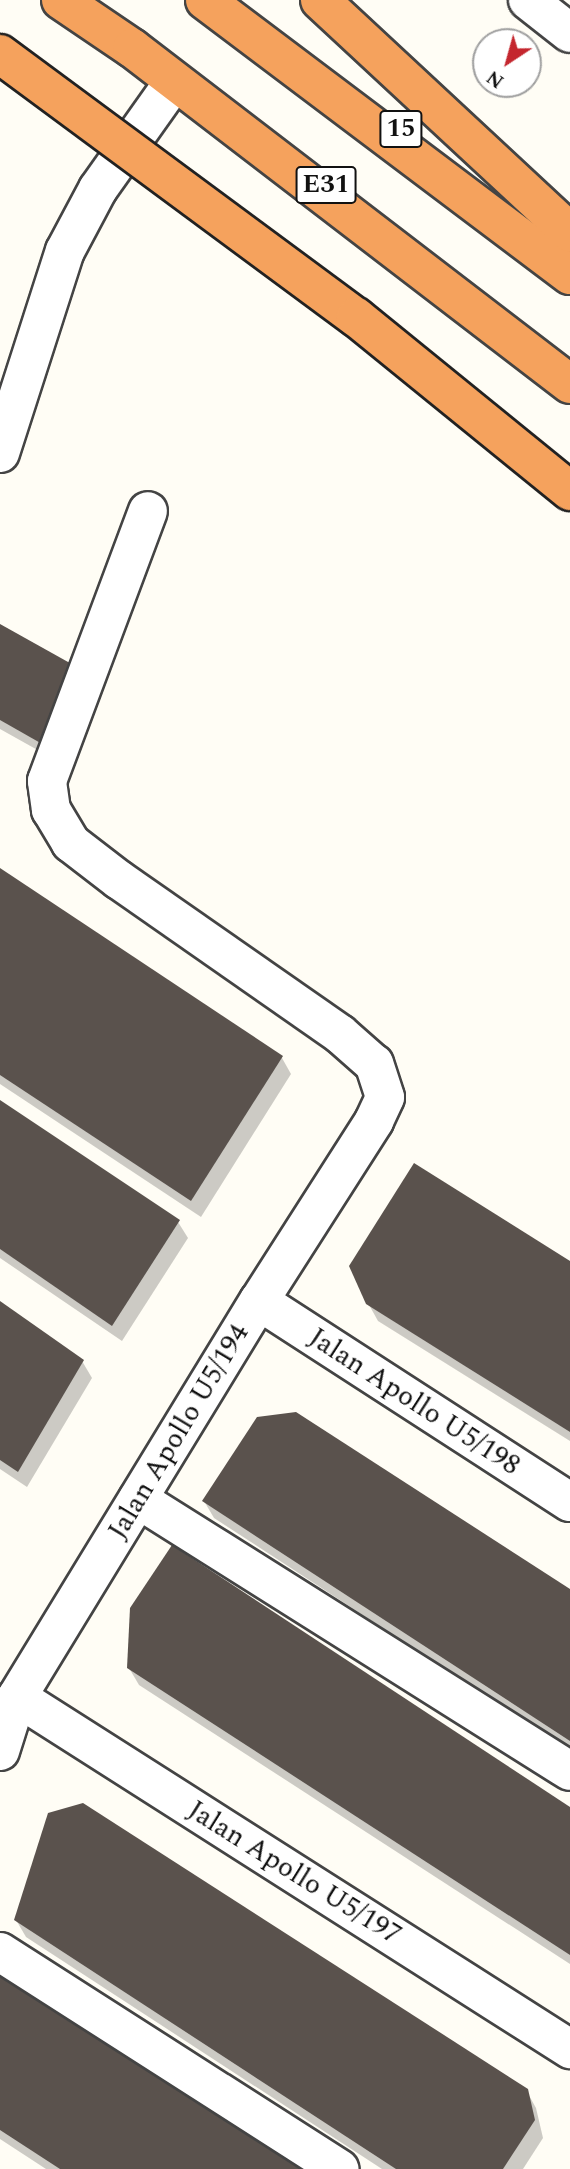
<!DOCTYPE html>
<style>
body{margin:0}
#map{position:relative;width:570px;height:2169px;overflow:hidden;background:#fffdf5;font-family:Spectral,serif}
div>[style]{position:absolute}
.shadow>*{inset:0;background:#0003}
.building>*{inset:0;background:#5a524d}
.roads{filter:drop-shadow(2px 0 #444) drop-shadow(-2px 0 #444) drop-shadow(0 2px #444) drop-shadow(0 -2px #444)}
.minor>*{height:38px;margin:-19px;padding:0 19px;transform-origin:19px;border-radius:19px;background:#fff}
.highway>*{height:38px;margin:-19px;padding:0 19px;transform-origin:19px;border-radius:19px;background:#f5a25d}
.bridges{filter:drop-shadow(2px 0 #222) drop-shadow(-2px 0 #222) drop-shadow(0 2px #222) drop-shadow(0 -2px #222)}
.highway-bridge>*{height:38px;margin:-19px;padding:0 19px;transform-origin:19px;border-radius:19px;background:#f5a25d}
span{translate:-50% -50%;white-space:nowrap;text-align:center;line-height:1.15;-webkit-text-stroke:7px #fff;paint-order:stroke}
.shield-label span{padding:2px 5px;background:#fff;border:2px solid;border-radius:5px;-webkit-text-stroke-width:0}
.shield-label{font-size:26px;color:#111;font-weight:700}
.street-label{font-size:28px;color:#111}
.north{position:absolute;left:472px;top:28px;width:70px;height:70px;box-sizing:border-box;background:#fff;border:2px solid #a0a0a0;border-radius:50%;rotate:216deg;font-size:19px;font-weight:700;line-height:28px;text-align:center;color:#111}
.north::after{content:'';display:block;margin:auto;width:24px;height:32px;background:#c4262e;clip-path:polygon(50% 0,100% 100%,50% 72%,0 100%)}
</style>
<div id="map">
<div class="shadow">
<i style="clip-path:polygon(0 626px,59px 762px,0 729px)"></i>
<i style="clip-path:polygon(0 870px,282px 1058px,291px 1074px,201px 1217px,0 1084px)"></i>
<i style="clip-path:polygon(0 1102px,178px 1222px,188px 1238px,122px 1341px,0 1258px)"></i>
<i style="clip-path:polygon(570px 1263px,570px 1441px,378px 1321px,368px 1303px)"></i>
<i style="clip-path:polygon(0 1303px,82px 1361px,92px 1378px,27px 1487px,0 1469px)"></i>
<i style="clip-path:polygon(204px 1501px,570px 1591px,570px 1750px,214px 1518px)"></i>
<i style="clip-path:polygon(129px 1668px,570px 1809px,570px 1964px,139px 1685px)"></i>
<i style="clip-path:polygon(16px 1920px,526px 2090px,536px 2108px,543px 2138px,523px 2169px,382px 2169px,26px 1937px)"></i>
<i style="clip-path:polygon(0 1979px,301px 2169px,46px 2169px,0 2139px)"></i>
</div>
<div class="building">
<i style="clip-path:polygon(0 624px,77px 667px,51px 749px,0 720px)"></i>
<i style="clip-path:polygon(0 868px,283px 1056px,191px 1201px,0 1075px)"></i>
<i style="clip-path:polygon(0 1100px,180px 1220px,112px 1326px,0 1249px)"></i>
<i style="clip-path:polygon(414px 1163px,570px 1261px,570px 1432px,366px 1304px,349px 1266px)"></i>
<i style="clip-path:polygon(0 1301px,84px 1360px,18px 1472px,0 1460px)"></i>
<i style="clip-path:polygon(296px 1412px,570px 1589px,570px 1741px,202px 1501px,257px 1417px)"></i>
<i style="clip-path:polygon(172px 1545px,570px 1807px,570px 1955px,127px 1668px,130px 1608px)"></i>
<i style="clip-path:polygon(83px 1803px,528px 2089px,535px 2120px,503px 2169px,396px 2169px,14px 1920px,48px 1813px)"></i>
<i style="clip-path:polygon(0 1973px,305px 2169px,60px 2169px,0 2130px)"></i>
</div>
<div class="roads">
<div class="minor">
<i style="left:528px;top:0;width:53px;rotate:38.2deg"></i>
<i style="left:0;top:453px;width:212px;rotate:-72.2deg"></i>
<i style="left:65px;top:251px;width:70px;rotate:-62deg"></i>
<i style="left:98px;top:189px;width:130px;rotate:-54.7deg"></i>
<i style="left:259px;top:1301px;width:370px;rotate:32.9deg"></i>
<i style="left:138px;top:1499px;width:510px;rotate:32.2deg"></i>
<i style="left:17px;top:1697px;width:656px;rotate:32.48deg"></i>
<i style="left:0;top:1751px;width:57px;rotate:-72.5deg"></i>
<i style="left:17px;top:1697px;width:464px;rotate:-58.6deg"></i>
<i style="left:259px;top:1301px;width:214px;rotate:-57.4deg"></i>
<i style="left:374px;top:1121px;width:26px;rotate:-65deg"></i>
<i style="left:385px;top:1097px;width:35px;rotate:-108deg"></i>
<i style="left:374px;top:1064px;width:45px;rotate:-138.6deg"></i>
<i style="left:340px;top:1034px;width:269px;rotate:-145.1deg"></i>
<i style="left:119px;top:880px;width:61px;rotate:-142.4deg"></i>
<i style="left:71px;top:843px;width:39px;rotate:-121deg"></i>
<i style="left:51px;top:810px;width:29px;rotate:-98deg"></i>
<i style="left:47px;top:781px;width:288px;rotate:-69.5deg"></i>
<i style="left:0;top:1952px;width:403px;rotate:32.6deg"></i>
</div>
<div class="highway">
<i style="left:61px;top:0;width:86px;rotate:34.1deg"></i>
<i style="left:132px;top:48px;width:552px;rotate:37.49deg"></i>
<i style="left:205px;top:0;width:457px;rotate:37deg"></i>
<i style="left:320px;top:0;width:341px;rotate:42.9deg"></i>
</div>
</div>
<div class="bridges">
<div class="highway-bridge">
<i style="left:0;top:54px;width:443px;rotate:36.5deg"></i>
<i style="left:356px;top:317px;width:276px;rotate:39.1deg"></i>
</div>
</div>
<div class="shield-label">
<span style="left:401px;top:129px">15</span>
<span style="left:326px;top:185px">E31</span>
</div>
<div class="street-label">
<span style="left:414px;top:1402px;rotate:33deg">Jalan Apollo U5/198</span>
<span style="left:179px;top:1432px;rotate:-59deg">Jalan Apollo U5/194</span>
<span style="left:294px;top:1873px;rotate:32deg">Jalan Apollo U5/197</span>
</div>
<div class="north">N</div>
</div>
